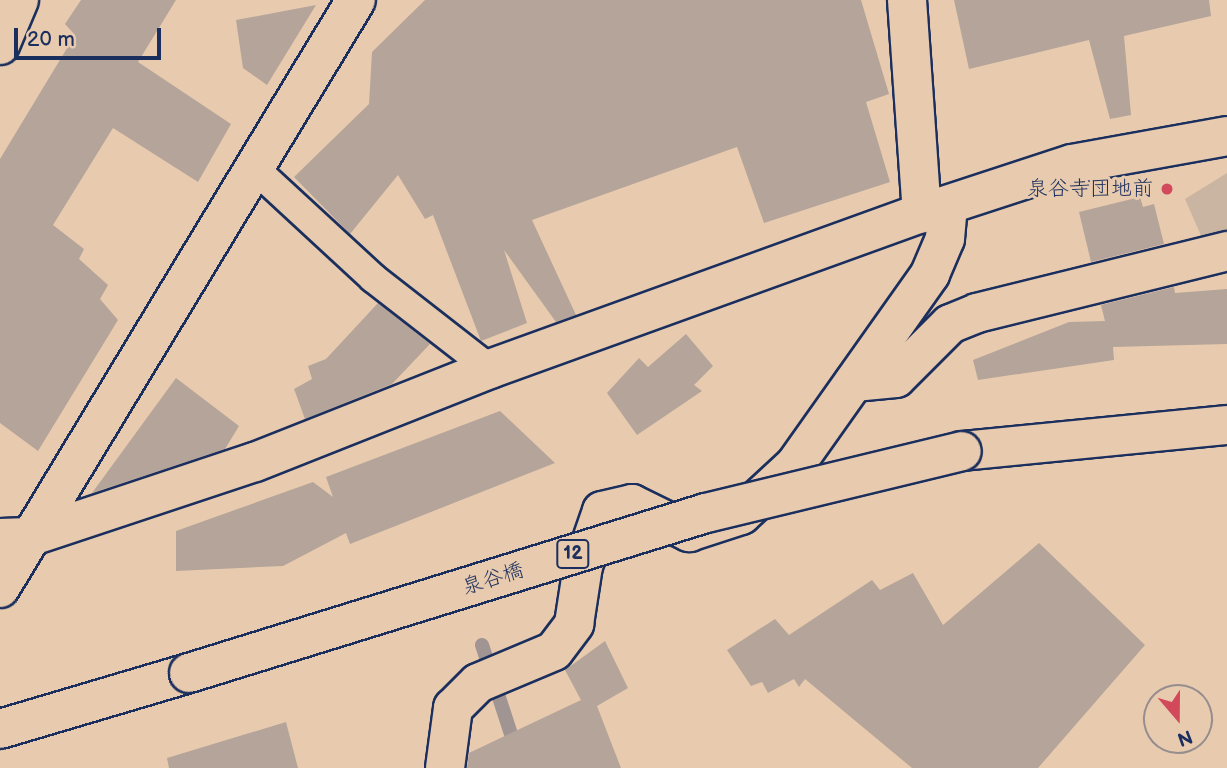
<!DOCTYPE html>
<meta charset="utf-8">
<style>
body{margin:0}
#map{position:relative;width:1227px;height:768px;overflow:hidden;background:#e8cbae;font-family:"Balsamiq Sans","Klee One",sans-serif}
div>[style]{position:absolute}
.green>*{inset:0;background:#cab4a2}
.stream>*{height:14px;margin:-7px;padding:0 7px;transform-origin:7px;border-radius:7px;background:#a19593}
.building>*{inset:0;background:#b5a49a}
.roads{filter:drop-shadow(2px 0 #1b2f5e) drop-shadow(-2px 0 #1b2f5e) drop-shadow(0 2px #1b2f5e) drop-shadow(0 -2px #1b2f5e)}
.lane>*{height:28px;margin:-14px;padding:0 14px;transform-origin:14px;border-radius:14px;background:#e8cbae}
.street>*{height:38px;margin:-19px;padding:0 19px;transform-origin:19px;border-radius:19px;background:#e8cbae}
.secondary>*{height:38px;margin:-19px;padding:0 19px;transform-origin:19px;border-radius:19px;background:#e8cbae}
.primary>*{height:38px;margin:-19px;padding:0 19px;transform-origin:19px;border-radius:19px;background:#e8cbae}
.bridges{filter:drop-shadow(2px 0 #1b2f5e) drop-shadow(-2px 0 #1b2f5e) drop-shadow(0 2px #1b2f5e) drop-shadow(0 -2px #1b2f5e)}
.primary-bridge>*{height:38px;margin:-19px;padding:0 19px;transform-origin:19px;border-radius:19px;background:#e8cbae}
.dots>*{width:19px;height:19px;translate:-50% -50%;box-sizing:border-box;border:4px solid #e8cbae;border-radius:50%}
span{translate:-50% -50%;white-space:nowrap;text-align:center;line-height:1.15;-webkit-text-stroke:6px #e8cbae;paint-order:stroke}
.shield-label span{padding:2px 5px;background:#e8cbae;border:2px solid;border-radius:5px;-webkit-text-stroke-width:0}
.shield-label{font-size:19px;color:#1b2f5e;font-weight:700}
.poi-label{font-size:21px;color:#1b2f5e}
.right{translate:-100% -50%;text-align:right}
.street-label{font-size:21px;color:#1b2f5e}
.north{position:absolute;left:1143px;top:684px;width:70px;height:70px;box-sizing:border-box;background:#e8cbae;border:2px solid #968d8e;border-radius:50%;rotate:160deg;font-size:19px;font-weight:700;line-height:28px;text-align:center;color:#1b2f5e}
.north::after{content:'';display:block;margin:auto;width:24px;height:32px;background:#d1495b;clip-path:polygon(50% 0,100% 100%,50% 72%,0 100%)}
.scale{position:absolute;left:14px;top:28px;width:147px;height:32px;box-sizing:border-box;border:4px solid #1b2f5e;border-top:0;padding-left:9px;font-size:21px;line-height:24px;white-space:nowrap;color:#1b2f5e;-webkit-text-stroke:5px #e8cbae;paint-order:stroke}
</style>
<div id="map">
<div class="green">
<i style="clip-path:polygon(1227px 173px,1227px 255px,1206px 247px,1185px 199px)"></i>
</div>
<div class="stream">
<i style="left:482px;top:645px;width:129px;rotate:72deg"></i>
</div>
<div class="building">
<i style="clip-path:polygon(81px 0,176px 0,138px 62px,231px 124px,198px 182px,113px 128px,53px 225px,84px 249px,79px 259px,108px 285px,100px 299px,118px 320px,38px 451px,0 423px,0 159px,75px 35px,65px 24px)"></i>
<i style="clip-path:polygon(425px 0,861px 0,889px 94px,866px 102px,890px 182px,764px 223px,737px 147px,532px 220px,576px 315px,556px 322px,504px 250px,527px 323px,481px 341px,433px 215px,425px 219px,398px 175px,350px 234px,294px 177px,369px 104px,372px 52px)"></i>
<i style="clip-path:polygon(954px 0,1209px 0,1211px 16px,1124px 36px,1131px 115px,1110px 119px,1089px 40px,969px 69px)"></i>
<i style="clip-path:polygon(316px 5px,267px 85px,243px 68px,236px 20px)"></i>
<i style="clip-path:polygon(1140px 197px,1143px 207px,1154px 204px,1164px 244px,1091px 262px,1079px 212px)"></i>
<i style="clip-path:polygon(1174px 287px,1175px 293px,1227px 289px,1227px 344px,1113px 347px,1114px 360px,978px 380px,973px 360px,1069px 322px,1105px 321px,1101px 305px)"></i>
<i style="clip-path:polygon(378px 303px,430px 344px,392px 384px,305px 419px,294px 389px,312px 379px,308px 366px,326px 359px)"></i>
<i style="clip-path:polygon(686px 334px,713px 366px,694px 385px,702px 391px,637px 435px,607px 393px,639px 358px,648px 367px)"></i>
<i style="clip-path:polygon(176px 378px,239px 426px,225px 449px,92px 493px)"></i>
<i style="clip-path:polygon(500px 411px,555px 463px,350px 544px,346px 533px,283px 566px,176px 571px,176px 531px,313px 482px,333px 497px,326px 477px)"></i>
<i style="clip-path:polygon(1039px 543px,1145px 645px,1038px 768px,912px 768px,805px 679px,799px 687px,794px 679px,768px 693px,762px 682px,751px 686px,727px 650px,775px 619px,789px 635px,872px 580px,880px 590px,913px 573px,943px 625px)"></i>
<i style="clip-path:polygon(605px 641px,628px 688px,597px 706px,621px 768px,467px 768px,469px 753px,581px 700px,565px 670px)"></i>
<i style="clip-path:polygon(286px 722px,298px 768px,169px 768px,167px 758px)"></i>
</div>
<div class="roads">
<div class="lane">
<i style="left:254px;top:168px;width:162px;rotate:42.7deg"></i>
<i style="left:373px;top:278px;width:148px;rotate:37.9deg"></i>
</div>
<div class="street">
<i style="left:907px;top:0;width:214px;rotate:86deg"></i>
<i style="left:0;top:45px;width:49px;rotate:-67.1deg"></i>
<i style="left:854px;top:382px;width:42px;rotate:-5.4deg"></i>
<i style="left:896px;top:378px;width:76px;rotate:-45deg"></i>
<i style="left:950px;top:324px;width:29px;rotate:-22deg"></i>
<i style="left:977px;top:313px;width:258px;rotate:-13.9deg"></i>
<i style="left:0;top:538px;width:29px;rotate:-2deg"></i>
<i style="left:445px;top:768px;width:61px;rotate:-82.4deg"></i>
<i style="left:453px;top:708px;width:35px;rotate:-45deg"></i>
<i style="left:478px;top:683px;width:82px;rotate:-22.8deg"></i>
<i style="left:554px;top:651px;width:34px;rotate:-53deg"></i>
<i style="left:574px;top:624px;width:59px;rotate:-81.2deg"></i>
<i style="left:583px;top:566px;width:58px;rotate:-70.9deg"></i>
<i style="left:602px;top:511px;width:31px;rotate:-13deg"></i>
<i style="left:632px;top:504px;width:64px;rotate:26.2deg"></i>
<i style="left:689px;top:532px;width:55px;rotate:-18.1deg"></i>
<i style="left:741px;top:515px;width:74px;rotate:-42.8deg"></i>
<i style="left:795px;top:465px;width:234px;rotate:-54.7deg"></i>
<i style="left:930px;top:274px;width:38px;rotate:-67deg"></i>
<i style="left:945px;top:239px;width:34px;rotate:-85deg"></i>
</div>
<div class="secondary">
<i style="left:29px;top:537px;width:238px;rotate:-18.4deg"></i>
<i style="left:255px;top:462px;width:253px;rotate:-21.6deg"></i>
<i style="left:490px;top:369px;width:459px;rotate:-19.9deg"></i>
<i style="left:922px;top:213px;width:158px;rotate:-18.1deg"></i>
<i style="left:1072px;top:164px;width:158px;rotate:-10.2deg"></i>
<i style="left:0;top:588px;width:687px;rotate:-58.81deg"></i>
</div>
<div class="primary">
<i style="left:962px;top:451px;width:266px;rotate:-5.6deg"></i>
<i style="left:0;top:729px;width:197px;rotate:-16.5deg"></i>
</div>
</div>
<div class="bridges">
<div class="primary-bridge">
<i style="left:189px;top:673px;width:541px;rotate:-17.2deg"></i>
<i style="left:706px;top:513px;width:263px;rotate:-13.6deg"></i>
</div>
</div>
<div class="dots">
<i style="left:1167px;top:189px;background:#d1495b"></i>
</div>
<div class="shield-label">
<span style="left:573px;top:554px">12</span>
</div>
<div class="poi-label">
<span class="right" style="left:1153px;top:189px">泉谷寺団地前</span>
</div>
<div class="street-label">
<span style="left:493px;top:579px;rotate:-17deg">泉谷橋</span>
</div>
<div class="north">N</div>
<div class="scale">20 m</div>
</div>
